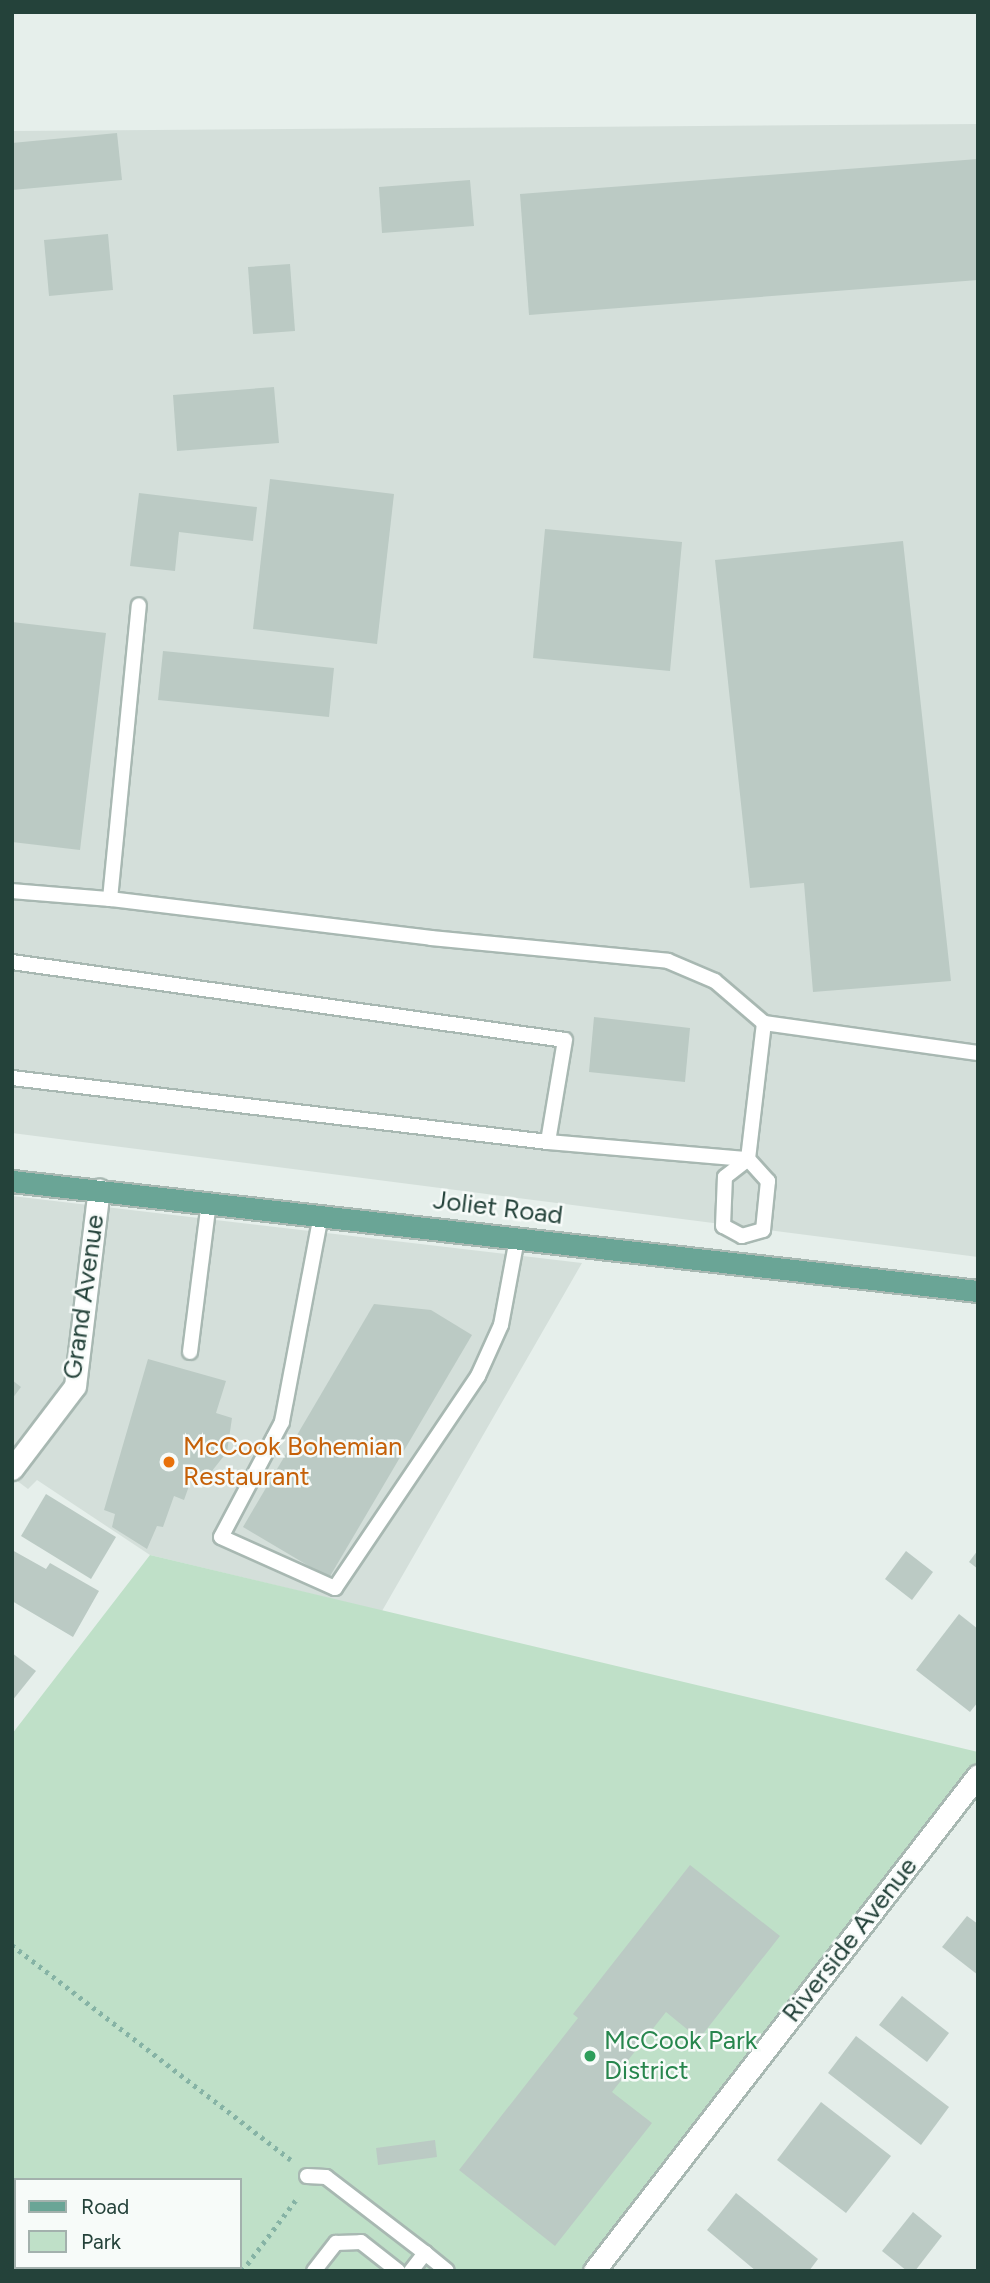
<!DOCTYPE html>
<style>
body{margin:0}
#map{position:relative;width:990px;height:2283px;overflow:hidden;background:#e6efeb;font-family:Figtree,sans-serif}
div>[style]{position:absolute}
.built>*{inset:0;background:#d4dfda}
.green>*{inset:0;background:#bfe0c8}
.building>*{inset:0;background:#bbcac4}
.path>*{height:4.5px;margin-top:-2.25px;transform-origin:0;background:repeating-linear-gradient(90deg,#86b3a5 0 3.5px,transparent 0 8.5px)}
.roads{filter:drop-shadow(2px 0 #a8b8b2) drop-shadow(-2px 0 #a8b8b2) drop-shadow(0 2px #a8b8b2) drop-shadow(0 -2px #a8b8b2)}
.service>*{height:14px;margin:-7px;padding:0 7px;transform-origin:7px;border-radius:7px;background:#fff}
.minor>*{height:21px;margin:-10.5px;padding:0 10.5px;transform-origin:10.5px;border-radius:10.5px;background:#fff}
.primary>*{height:21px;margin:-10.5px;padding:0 10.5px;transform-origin:10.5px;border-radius:10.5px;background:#6aa596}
.dots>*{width:19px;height:19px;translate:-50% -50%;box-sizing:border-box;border:4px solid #f7fbf9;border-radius:50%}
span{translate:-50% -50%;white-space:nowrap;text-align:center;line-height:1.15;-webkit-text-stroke:5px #f7fbf9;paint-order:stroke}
.street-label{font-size:26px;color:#24423a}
.food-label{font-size:26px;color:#c56008}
.left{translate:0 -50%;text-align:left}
.leisure-label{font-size:26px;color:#27864d}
.frame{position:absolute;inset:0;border:14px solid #24423a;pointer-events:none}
.legend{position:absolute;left:14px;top:2178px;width:228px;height:91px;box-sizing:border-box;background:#f7fbf9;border:2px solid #a3b1ad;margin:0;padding:9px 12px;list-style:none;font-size:21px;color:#24423a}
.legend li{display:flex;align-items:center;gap:14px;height:35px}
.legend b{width:35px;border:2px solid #a3b1ad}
</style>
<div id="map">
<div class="built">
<i style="clip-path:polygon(978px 124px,978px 1257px,12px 1133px,12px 131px)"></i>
<i style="clip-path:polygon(12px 1196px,582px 1263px,382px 1611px,150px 1555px,37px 1480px,28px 1489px,12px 1477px)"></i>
</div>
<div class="green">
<i style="clip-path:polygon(evenodd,150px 1555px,978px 1752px,978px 1768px,587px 2271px,12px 2271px,12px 1734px,150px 1555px,16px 2180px,240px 2180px,240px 2267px,16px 2267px,16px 2180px)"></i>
</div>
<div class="building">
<i style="clip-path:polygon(117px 133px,122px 180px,12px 190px,12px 143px)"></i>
<i style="clip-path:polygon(978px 159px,978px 280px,529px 315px,520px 194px)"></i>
<i style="clip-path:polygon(470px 180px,474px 226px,382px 233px,379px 187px)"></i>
<i style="clip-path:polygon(108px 234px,113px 290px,49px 296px,44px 240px)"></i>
<i style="clip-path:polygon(290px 264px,295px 331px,253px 334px,248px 267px)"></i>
<i style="clip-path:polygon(274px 387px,279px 443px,177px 451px,173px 395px)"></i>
<i style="clip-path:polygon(270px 479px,394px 494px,377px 644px,253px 629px)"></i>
<i style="clip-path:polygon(139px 493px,257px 507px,253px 541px,179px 532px,175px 571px,130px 566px)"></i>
<i style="clip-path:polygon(545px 529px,682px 542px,670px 671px,533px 658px)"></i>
<i style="clip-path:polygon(903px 541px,951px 981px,813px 992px,804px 883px,750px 888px,715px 560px)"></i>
<i style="clip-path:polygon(12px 622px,106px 633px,80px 850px,12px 842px)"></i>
<i style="clip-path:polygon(163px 651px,334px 668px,329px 717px,158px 700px)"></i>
<i style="clip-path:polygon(594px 1017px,690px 1028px,685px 1082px,589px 1072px)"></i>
<i style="clip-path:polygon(374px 1304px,431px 1310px,472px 1335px,329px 1578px,243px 1527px)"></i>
<i style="clip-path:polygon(148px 1359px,226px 1381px,216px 1413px,232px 1418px,227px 1452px,208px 1476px,194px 1472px,184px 1500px,174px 1496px,163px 1527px,157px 1526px,147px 1549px,112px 1527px,115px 1514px,104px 1510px)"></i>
<i style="clip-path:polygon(12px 1380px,21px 1387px,12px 1399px)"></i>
<i style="clip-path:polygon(46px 1494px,116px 1537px,91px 1579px,21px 1536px)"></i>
<i style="clip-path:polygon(12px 1550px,46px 1569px,50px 1563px,99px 1591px,73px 1637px,12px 1601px)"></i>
<i style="clip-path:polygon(978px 1550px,978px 1569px,969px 1562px)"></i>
<i style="clip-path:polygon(906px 1551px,933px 1572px,912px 1600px,885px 1579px)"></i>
<i style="clip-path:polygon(959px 1614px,978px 1629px,978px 1702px,970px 1712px,916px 1670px)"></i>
<i style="clip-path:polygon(12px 1653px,36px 1671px,12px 1701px)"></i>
<i style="clip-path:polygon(690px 1865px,780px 1936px,699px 2039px,666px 2012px,618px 2073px,623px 2078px,612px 2092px,652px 2123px,555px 2246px,459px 2170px,578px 2018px,573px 2014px)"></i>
<i style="clip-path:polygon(967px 1916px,978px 1924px,978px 1975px,942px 1947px)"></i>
<i style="clip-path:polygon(902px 1996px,949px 2033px,927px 2062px,879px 2025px)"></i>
<i style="clip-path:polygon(856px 2036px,949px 2107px,921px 2145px,828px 2073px)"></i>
<i style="clip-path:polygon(821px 2102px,891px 2156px,846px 2213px,777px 2160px)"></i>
<i style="clip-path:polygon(435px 2140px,437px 2157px,378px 2165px,376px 2148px)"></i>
<i style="clip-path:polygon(736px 2193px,818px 2259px,809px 2271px,756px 2271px,707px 2230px)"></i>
<i style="clip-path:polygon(913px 2212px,942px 2236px,915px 2271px,907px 2271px,882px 2251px)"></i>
</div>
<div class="path">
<i style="left:12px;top:1945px;width:352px;rotate:37.6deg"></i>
<i style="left:156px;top:2267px;width:6px;rotate:45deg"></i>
<i style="left:12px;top:2269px;width:3px;rotate:45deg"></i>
<i style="left:121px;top:2271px;width:5px;rotate:-53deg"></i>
<i style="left:242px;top:2271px;width:93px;rotate:-52.9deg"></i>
</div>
<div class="roads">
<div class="service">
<i style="left:12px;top:891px;width:98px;rotate:4.7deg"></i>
<i style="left:110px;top:899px;width:295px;rotate:-84.4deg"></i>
<i style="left:110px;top:899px;width:323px;rotate:6.9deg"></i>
<i style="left:431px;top:938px;width:238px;rotate:5.5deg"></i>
<i style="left:668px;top:961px;width:51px;rotate:23.1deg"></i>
<i style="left:715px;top:981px;width:65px;rotate:40.6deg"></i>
<i style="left:764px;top:1023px;width:216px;rotate:8deg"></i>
<i style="left:12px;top:962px;width:558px;rotate:8.03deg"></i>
<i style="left:565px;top:1040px;width:103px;rotate:99.5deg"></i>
<i style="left:12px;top:1078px;width:540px;rotate:6.81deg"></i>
<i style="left:548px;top:1142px;width:201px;rotate:4.9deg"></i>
<i style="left:748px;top:1159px;width:30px;rotate:48deg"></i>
<i style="left:768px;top:1181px;width:49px;rotate:95.8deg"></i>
<i style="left:763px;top:1230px;width:22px;rotate:164deg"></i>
<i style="left:742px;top:1236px;width:21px;rotate:-152deg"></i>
<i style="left:723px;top:1226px;width:49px;rotate:-87.7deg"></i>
<i style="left:725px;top:1177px;width:29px;rotate:-38deg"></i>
<i style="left:748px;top:1159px;width:137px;rotate:-83.3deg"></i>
<i style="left:321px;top:1215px;width:211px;rotate:100.7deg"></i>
<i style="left:282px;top:1422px;width:130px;rotate:117.9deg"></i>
<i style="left:221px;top:1537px;width:125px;rotate:24.1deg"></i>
<i style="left:335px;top:1588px;width:256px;rotate:-56deg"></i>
<i style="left:478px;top:1376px;width:56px;rotate:-65.7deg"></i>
<i style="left:501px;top:1325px;width:87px;rotate:-79.5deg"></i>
<i style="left:190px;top:1352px;width:151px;rotate:-82.8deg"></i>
<i style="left:307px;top:2176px;width:19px;rotate:3deg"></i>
<i style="left:326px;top:2177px;width:125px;rotate:37.5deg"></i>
<i style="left:314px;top:2271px;width:36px;rotate:-52deg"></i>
<i style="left:336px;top:2243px;width:25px;rotate:-2deg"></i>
<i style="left:361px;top:2242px;width:47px;rotate:38.1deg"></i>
<i style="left:411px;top:2271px;width:23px;rotate:-52deg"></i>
<i style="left:425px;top:2253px;width:28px;rotate:39deg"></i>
</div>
<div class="minor">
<i style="left:12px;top:1469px;width:104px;rotate:-52.8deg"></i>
<i style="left:75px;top:1386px;width:198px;rotate:-83.1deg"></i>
<i style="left:594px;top:2271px;width:627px;rotate:-52.25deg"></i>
</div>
<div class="primary">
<i style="left:12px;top:1181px;width:972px;rotate:6.5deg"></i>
</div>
</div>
<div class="dots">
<i style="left:169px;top:1462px;background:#e8710a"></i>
<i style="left:590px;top:2056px;background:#2e9e5b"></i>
</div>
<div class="street-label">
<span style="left:498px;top:1208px;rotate:7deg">Joliet Road</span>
<span style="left:84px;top:1297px;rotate:-82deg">Grand Avenue</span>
<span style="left:850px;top:1940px;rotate:-52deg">Riverside Avenue</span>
</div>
<div class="food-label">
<span class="left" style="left:183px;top:1462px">McCook Bohemian<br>Restaurant</span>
</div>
<div class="leisure-label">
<span class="left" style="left:604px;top:2056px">McCook Park<br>District</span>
</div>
<div class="frame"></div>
<ul class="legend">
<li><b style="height:9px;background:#6aa596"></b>Road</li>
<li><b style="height:19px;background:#bfe0c8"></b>Park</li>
</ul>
</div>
